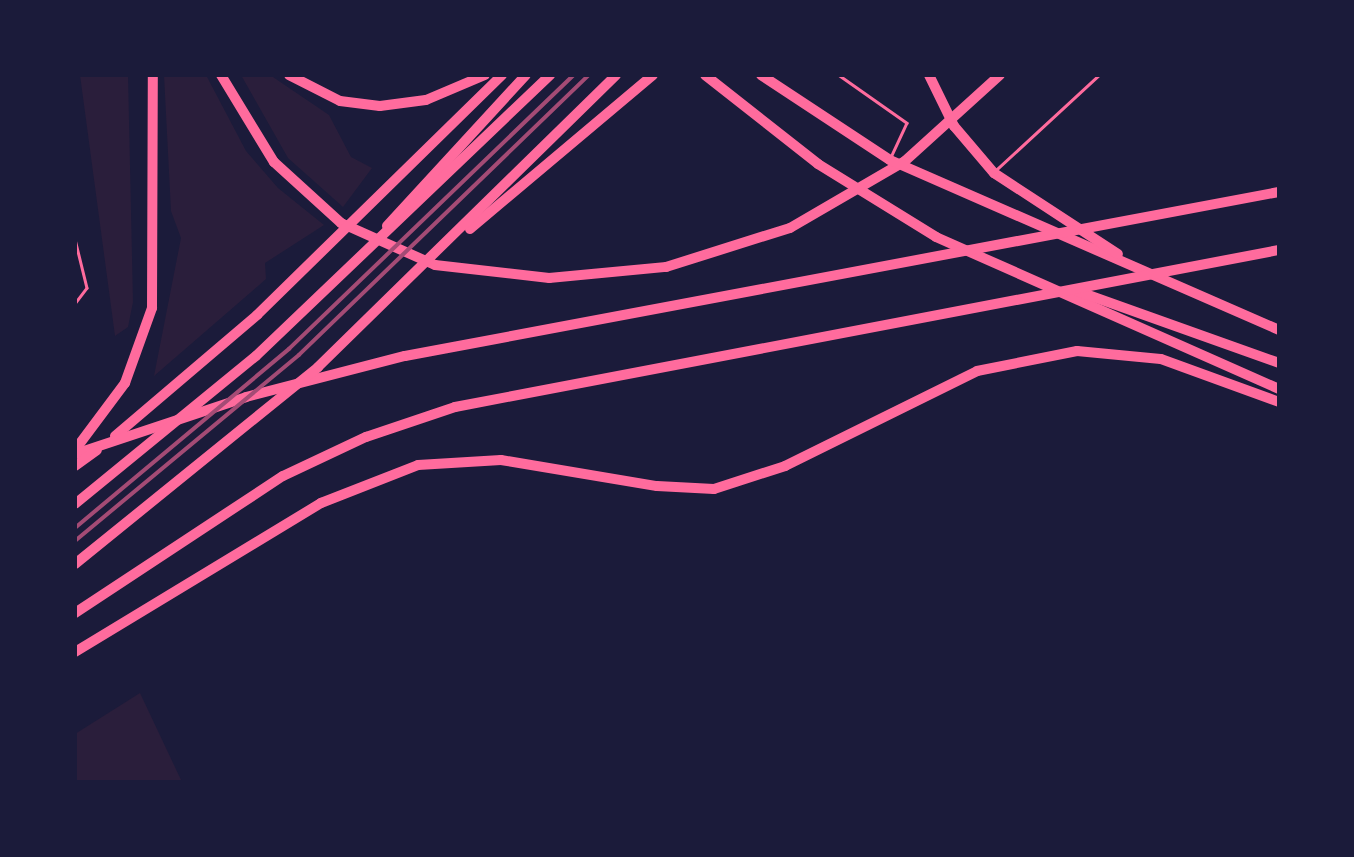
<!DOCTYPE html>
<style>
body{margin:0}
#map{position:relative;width:1354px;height:857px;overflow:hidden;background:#1b1b3a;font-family:"Open Sans",sans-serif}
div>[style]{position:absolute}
.green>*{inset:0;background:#2a1e3b}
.service>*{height:2.5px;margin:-1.25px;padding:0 1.25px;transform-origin:1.25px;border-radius:1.25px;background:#ff6b9d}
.motorway>*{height:10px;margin:-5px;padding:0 5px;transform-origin:5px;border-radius:5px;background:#ff6b9d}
.rail>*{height:3.5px;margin:-1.75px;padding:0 1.75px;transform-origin:1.75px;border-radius:1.75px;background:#a44b75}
span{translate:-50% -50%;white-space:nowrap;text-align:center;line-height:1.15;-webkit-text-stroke:7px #1b1b3a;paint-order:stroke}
.frame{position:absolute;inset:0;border:77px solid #1b1b3a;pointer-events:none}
</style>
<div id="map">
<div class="green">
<i style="clip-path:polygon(80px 75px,128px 75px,133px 302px,128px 327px,115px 336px)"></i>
<i style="clip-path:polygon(164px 75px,206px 75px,246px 151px,278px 188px,324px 225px,265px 263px,266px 279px,154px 376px,181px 238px,171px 211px)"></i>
<i style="clip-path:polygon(241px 75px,270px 75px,329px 115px,351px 157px,372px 168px,343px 207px,288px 158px)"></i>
<i style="clip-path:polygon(140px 693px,182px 782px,75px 782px,75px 734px)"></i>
</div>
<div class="service">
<i style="left:839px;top:75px;width:83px;rotate:35.2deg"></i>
<i style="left:907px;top:123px;width:38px;rotate:115deg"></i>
<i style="left:996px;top:170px;width:140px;rotate:-42.7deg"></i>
<i style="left:75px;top:239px;width:50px;rotate:76.2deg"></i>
<i style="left:87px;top:288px;width:20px;rotate:127deg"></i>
</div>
<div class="motorway">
<i style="left:221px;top:75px;width:102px;rotate:58.7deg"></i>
<i style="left:274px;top:162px;width:91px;rotate:42.3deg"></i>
<i style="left:341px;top:223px;width:103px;rotate:24.1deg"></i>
<i style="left:435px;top:265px;width:115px;rotate:6.5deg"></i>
<i style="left:549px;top:278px;width:118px;rotate:-5.4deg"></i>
<i style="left:666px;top:267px;width:130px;rotate:-17.5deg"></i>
<i style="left:790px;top:228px;width:133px;rotate:-30.2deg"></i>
<i style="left:905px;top:161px;width:128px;rotate:-42.2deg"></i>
<i style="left:289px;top:75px;width:57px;rotate:27deg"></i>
<i style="left:340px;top:101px;width:40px;rotate:7.1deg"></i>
<i style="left:380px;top:106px;width:46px;rotate:-7.4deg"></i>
<i style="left:426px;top:100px;width:64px;rotate:-23deg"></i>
<i style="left:705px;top:75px;width:144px;rotate:38.2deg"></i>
<i style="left:818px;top:164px;width:139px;rotate:31.7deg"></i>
<i style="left:936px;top:237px;width:375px;rotate:23.9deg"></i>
<i style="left:761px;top:75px;width:154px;rotate:33.4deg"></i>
<i style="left:890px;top:160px;width:425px;rotate:23.6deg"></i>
<i style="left:929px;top:75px;width:57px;rotate:63.9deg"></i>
<i style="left:954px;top:126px;width:62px;rotate:49.6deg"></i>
<i style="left:994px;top:173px;width:148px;rotate:33.2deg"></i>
<i style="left:387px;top:226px;width:205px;rotate:-47.4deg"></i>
<i style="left:470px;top:229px;width:239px;rotate:-40.1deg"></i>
<i style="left:1077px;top:291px;width:214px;rotate:19.6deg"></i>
<i style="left:115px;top:436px;width:187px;rotate:-40.4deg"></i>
<i style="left:257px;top:315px;width:343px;rotate:-44.4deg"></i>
<i style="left:75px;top:450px;width:84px;rotate:-53.3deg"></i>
<i style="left:125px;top:383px;width:80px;rotate:-70.2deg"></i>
<i style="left:152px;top:308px;width:233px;rotate:-89.8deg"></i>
<i style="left:75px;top:454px;width:180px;rotate:-18.4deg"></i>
<i style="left:246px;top:397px;width:164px;rotate:-14.5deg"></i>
<i style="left:405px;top:356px;width:889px;rotate:-10.63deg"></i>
<i style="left:75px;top:466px;width:27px;rotate:-36deg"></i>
<i style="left:75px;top:504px;width:234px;rotate:-39.3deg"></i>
<i style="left:256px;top:356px;width:407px;rotate:-43.7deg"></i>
<i style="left:75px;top:564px;width:313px;rotate:-39deg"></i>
<i style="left:318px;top:367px;width:417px;rotate:-44.4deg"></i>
<i style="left:75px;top:613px;width:249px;rotate:-33.4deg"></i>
<i style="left:283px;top:476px;width:92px;rotate:-25.2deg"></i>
<i style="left:366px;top:437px;width:94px;rotate:-18.6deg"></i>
<i style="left:455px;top:407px;width:839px;rotate:-10.79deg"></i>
<i style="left:75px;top:652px;width:288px;rotate:-31.2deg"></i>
<i style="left:321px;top:503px;width:104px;rotate:-21.4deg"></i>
<i style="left:418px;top:465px;width:83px;rotate:-3.4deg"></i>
<i style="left:501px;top:460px;width:158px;rotate:9.5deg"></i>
<i style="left:657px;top:486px;width:57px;rotate:3deg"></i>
<i style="left:714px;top:489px;width:75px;rotate:-17.9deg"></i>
<i style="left:785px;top:466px;width:214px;rotate:-26.3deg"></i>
<i style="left:977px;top:371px;width:102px;rotate:-11.3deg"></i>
<i style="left:1077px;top:351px;width:84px;rotate:5.4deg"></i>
<i style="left:1161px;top:359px;width:126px;rotate:20deg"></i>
</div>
<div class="rail">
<i style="left:75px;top:528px;width:279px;rotate:-39.9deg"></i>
<i style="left:289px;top:349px;width:395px;rotate:-43.9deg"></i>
<i style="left:75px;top:541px;width:291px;rotate:-39.7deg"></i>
<i style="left:299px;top:355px;width:403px;rotate:-44deg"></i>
</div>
<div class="frame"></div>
</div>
